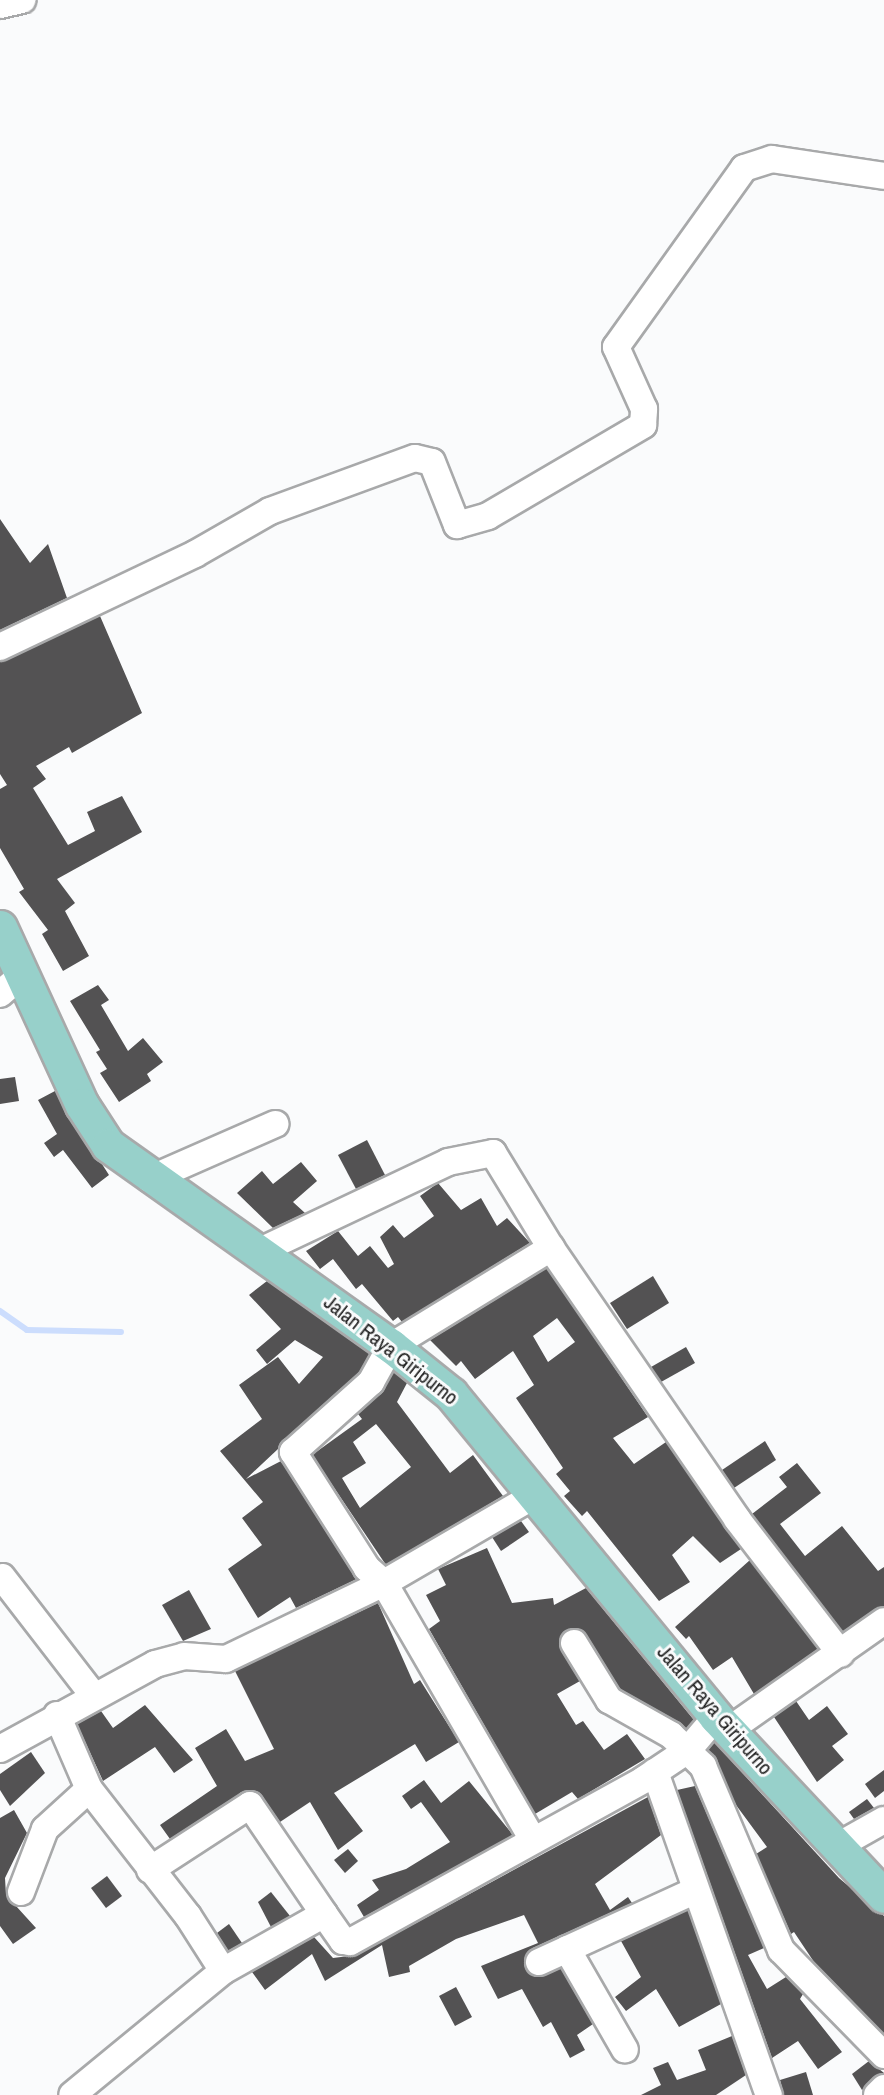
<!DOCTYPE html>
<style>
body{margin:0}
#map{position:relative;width:884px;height:2095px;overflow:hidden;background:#fafbfc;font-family:"Archivo Narrow",sans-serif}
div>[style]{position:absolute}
.stream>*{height:6px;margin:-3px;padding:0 3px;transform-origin:3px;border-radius:3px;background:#ccddfd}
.building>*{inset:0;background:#535253}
.roads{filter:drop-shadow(2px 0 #a8a9aa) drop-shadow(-2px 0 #a8a9aa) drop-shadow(0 2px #a8a9aa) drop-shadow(0 -2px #a8a9aa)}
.minor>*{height:26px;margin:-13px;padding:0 13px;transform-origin:13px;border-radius:13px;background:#fff}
.major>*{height:33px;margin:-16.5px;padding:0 16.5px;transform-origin:16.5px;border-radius:16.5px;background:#97d0ca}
span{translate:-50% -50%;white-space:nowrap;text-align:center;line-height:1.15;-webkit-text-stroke:6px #fafbfc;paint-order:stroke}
.street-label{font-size:21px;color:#212121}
</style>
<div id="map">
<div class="stream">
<i style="left:0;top:1311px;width:33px;rotate:35deg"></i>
<i style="left:27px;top:1330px;width:94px;rotate:1.2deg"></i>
</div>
<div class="building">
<i style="clip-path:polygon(0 519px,30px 563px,48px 544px,67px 598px,0 630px)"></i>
<i style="clip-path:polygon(100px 616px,142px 713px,72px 753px,69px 747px,36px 766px,46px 779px,33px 788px,68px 845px,95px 831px,87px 812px,122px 796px,142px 832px,57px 879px,75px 903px,65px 911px,89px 956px,63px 971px,42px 934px,48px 930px,19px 892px,24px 889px,0 848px,0 789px,7px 785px,0 774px,0 662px)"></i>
<i style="clip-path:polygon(98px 985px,109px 1000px,101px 1005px,128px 1051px,143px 1038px,163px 1062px,147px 1074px,151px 1081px,119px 1102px,100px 1073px,107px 1069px,96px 1052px,100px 1050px,70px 1001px)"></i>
<i style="clip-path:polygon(15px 1077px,19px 1101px,0 1104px,0 1079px)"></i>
<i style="clip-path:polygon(55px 1091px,109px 1175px,92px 1188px,63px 1150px,54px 1157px,44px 1143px,57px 1134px,38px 1100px)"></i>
<i style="clip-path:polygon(367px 1140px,385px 1175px,356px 1189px,338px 1155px)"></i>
<i style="clip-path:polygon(301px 1162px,317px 1181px,293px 1202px,305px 1213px,273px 1228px,237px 1193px,262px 1171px,273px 1184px)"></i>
<i style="clip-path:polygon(438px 1183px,461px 1210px,481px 1198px,497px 1226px,507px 1218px,530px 1243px,402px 1322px,398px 1317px,393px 1321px,362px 1284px,356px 1289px,333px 1259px,320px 1269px,306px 1251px,338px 1231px,358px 1256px,370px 1246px,388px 1268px,394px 1264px,380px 1237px,393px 1225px,404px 1238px,434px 1216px,420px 1196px)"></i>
<i style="clip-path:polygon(evenodd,547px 1268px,648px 1417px,613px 1438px,634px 1464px,666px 1442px,741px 1549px,720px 1563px,693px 1536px,672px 1555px,690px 1582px,659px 1601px,587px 1511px,582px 1516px,564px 1496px,570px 1491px,556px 1474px,563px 1468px,516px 1398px,534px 1385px,513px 1351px,475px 1379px,461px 1361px,456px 1366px,430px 1340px,547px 1268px,557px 1318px,575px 1342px,548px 1362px,533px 1336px,557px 1318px)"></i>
<i style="clip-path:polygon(653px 1276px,669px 1303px,627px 1329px,610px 1303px)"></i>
<i style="clip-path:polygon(267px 1281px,370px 1354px,359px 1373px,246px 1479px,281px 1461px,357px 1579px,296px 1608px,290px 1597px,258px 1618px,228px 1569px,262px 1545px,242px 1518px,263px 1502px,220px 1451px,262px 1419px,239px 1385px,278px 1357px,299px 1384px,323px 1357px,295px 1340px,267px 1364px,256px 1350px,281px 1329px,249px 1295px)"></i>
<i style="clip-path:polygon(686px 1347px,695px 1363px,661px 1382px,651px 1367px)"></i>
<i style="clip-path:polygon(evenodd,394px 1372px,407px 1383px,397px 1402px,450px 1473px,473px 1455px,503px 1496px,386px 1565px,312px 1455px,362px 1419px,358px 1414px,394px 1372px,376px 1424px,411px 1467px,360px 1508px,342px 1478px,366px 1463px,353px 1442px,376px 1424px)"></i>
<i style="clip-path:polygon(765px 1441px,776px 1460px,734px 1488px,722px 1470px)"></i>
<i style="clip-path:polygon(797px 1463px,821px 1493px,780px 1524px,805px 1556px,842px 1526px,878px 1571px,884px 1567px,884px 1606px,843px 1632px,752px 1514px,787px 1487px,779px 1477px)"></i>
<i style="clip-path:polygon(521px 1521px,529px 1532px,501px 1551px,492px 1537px)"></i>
<i style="clip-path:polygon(487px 1548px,512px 1603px,553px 1598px,554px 1605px,586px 1588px,694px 1720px,686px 1729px,620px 1689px,586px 1635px,567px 1630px,559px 1644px,580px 1681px,557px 1694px,576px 1725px,583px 1721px,604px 1750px,627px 1734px,645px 1759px,578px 1799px,572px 1792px,535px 1814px,429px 1629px,440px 1621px,426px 1595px,446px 1585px,438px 1569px)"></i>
<i style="clip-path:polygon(750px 1560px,818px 1649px,754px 1694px,732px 1657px,713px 1670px,689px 1636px,686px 1639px,675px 1627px)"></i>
<i style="clip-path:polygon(189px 1590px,211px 1629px,183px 1641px,162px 1605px)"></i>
<i style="clip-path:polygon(378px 1603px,414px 1684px,420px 1680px,459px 1742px,426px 1762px,415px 1744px,334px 1793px,363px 1831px,338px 1850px,310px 1802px,280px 1822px,262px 1796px,250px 1790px,170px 1839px,160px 1825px,217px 1786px,195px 1748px,226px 1729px,245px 1761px,274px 1749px,235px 1671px)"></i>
<i style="clip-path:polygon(796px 1701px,809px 1720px,827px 1706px,848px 1734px,832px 1746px,844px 1760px,817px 1782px,774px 1717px)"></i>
<i style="clip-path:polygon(145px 1705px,193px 1760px,174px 1773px,155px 1747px,103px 1781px,77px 1724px,101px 1711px,113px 1728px)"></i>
<i style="clip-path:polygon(714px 1742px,839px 1878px,884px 1916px,884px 2034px,814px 1962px,794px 1932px,791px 1934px,756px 1854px,767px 1847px,736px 1805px,708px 1750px)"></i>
<i style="clip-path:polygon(31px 1752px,45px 1773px,10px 1806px,0 1790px,0 1774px)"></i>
<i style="clip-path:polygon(884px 1770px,884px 1791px,875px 1798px,865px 1784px)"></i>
<i style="clip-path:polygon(424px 1780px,441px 1803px,469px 1781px,513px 1835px,364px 1917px,357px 1905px,379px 1890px,372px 1880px,406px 1869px,450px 1842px,421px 1802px,411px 1809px,402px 1796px)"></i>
<i style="clip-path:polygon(695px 1786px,764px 1948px,748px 1955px,767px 1989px,786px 1977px,803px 1994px,800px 1999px,842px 2052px,818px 2069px,798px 2041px,772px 2058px,677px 1790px)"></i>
<i style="clip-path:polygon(648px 1797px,661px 1835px,595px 1884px,610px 1910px,628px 1897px,632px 1903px,533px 1948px,524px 1960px,537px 1977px,561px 1968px,593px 2024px,577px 2035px,585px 2050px,570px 2058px,551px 2022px,543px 2027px,522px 1989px,498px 1999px,481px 1966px,538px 1943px,524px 1915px,456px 1939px,409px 1966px,410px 1972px,389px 1977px,382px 1945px,325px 1981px,312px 1954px,265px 1990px,252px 1972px,314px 1937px,333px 1958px,357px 1955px)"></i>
<i style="clip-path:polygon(867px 1799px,874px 1808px,854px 1819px,849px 1812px)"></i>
<i style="clip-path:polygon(14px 1810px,27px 1833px,5px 1878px,6px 1895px,36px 1928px,13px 1944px,0 1926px,0 1818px)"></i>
<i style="clip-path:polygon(348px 1849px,358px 1861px,345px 1873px,334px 1860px)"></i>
<i style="clip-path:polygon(107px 1876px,122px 1896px,106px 1908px,91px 1888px)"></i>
<i style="clip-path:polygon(271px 1892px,290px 1916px,271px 1927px,258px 1902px)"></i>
<i style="clip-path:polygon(688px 1910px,721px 2004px,679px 2027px,656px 1989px,626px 2011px,615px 1997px,641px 1977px,621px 1941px)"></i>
<i style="clip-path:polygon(229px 1924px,242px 1943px,228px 1951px,217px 1933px)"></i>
<i style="clip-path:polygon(456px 1987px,472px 2017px,455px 2026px,439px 1996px)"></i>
<i style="clip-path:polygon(732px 2036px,746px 2075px,716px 2095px,641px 2095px,661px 2085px,653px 2068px,668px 2062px,677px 2080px,706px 2070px,698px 2050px)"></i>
<i style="clip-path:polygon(869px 2061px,884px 2073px,862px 2090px,852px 2074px)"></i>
<i style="clip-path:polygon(806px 2072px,813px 2095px,784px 2095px,780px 2080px)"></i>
</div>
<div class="roads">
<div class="minor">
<i style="left:0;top:5px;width:23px;rotate:-13deg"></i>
<i style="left:0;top:647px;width:216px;rotate:-25.5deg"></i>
<i style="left:195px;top:554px;width:86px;rotate:-29.8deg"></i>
<i style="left:270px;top:511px;width:154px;rotate:-20.1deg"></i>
<i style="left:415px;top:458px;width:17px;rotate:13deg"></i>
<i style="left:432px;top:462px;width:68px;rotate:68.4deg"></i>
<i style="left:457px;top:525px;width:32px;rotate:-16deg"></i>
<i style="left:488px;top:516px;width:180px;rotate:-30.4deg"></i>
<i style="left:643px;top:425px;width:16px;rotate:-86deg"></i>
<i style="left:644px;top:409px;width:68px;rotate:-114.3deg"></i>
<i style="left:616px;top:347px;width:220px;rotate:-54.4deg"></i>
<i style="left:744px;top:168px;width:29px;rotate:-18deg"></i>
<i style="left:772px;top:159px;width:113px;rotate:8.6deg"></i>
<i style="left:0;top:994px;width:32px;rotate:-41deg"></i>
<i style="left:150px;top:1179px;width:137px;rotate:-23.7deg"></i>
<i style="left:258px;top:1252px;width:210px;rotate:-25.3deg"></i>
<i style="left:448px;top:1162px;width:46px;rotate:-11.3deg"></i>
<i style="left:493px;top:1153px;width:111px;rotate:58.6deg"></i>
<i style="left:551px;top:1248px;width:329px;rotate:55.5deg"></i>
<i style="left:737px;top:1519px;width:170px;rotate:52.4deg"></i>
<i style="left:2px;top:1577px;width:150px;rotate:52.3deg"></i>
<i style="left:574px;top:1643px;width:67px;rotate:58.4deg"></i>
<i style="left:609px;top:1700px;width:71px;rotate:29.4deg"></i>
<i style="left:671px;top:1735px;width:45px;rotate:44.1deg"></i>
<i style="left:703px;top:1766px;width:200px;rotate:67deg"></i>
<i style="left:781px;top:1950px;width:147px;rotate:45.6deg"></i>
<i style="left:57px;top:1715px;width:81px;rotate:66.6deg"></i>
<i style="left:89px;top:1789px;width:161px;rotate:52.1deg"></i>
<i style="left:188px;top:1916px;width:65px;rotate:57.5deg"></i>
<i style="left:223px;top:1971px;width:195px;rotate:140.6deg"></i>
<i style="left:729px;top:1730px;width:189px;rotate:-35.1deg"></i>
<i style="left:0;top:1749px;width:177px;rotate:-28.7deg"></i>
<i style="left:155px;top:1664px;width:30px;rotate:-15deg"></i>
<i style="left:184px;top:1656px;width:42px;rotate:4.1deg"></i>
<i style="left:226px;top:1659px;width:175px;rotate:-25.7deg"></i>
<i style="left:384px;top:1583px;width:177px;rotate:-30.2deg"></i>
<i style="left:655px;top:1772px;width:343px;rotate:70.6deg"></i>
<i style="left:533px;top:1840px;width:297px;rotate:-120.1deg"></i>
<i style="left:384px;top:1583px;width:23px;rotate:-139deg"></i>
<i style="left:367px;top:1568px;width:138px;rotate:-122.5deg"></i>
<i style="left:293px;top:1452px;width:105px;rotate:-41.9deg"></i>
<i style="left:371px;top:1382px;width:41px;rotate:-60.9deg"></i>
<i style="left:391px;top:1346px;width:188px;rotate:-31.5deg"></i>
<i style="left:836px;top:1847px;width:55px;rotate:-29.4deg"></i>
<i style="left:150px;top:1870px;width:119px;rotate:-33deg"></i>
<i style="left:250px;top:1805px;width:132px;rotate:55.8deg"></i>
<i style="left:21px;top:1892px;width:67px;rotate:-69.1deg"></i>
<i style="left:45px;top:1829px;width:59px;rotate:-42.3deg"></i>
<i style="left:567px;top:1949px;width:116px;rotate:60.1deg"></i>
<i style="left:539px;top:1962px;width:170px;rotate:-24.6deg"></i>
<i style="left:223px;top:1971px;width:116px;rotate:-29.4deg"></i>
<i style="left:324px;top:1914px;width:33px;rotate:55deg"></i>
<i style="left:343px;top:1941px;width:7px;rotate:8deg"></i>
<i style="left:350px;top:1942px;width:335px;rotate:-28.9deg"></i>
<i style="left:643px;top:1780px;width:54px;rotate:-33.7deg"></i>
<i style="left:688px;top:1750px;width:43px;rotate:-49.7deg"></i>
<i style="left:877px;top:2095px;width:10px;rotate:-45deg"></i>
</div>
<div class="major">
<i style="left:0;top:927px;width:196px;rotate:65.3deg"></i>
<i style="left:82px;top:1105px;width:48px;rotate:57deg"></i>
<i style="left:108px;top:1145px;width:347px;rotate:35.4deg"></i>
<i style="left:391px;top:1346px;width:77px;rotate:38.7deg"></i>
<i style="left:451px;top:1394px;width:418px;rotate:50.6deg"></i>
<i style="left:716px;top:1717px;width:245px;rotate:46.8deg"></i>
</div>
</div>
<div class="street-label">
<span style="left:391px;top:1350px;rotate:38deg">Jalan Raya Giripurno</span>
<span style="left:715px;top:1710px;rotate:49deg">Jalan Raya Giripurno</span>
</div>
</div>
